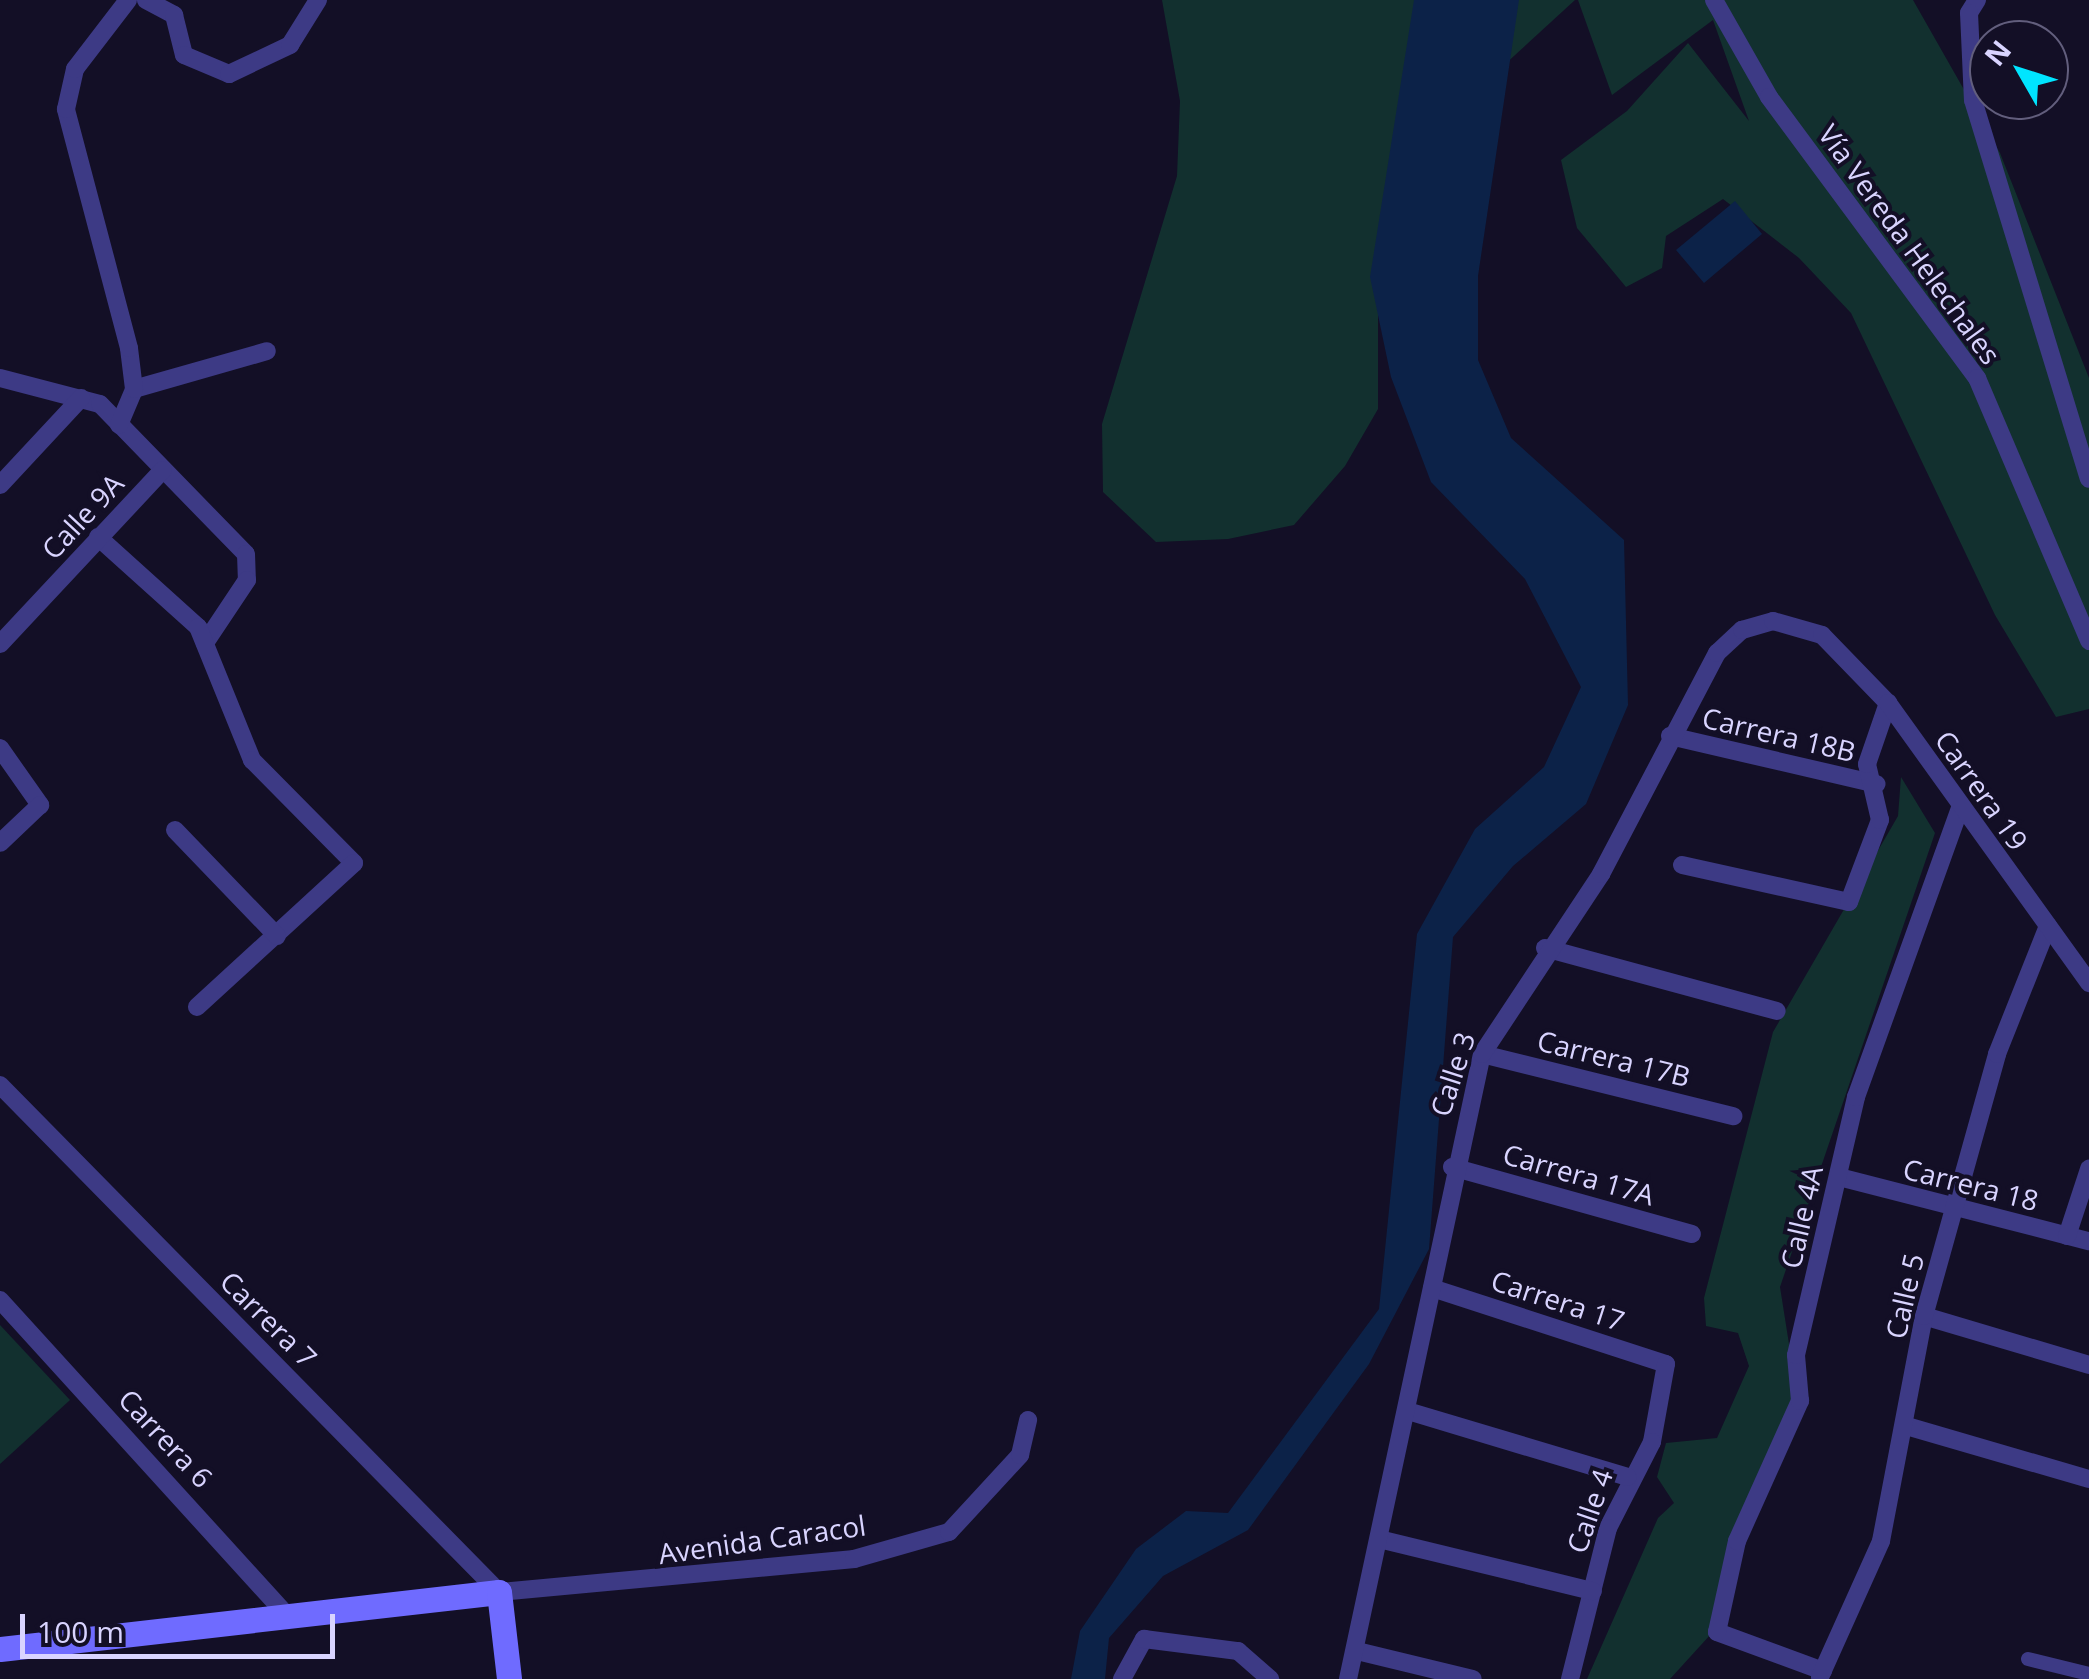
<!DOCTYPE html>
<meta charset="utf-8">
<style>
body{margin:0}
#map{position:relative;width:2089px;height:1679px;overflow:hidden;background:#130f26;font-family:"Open Sans",sans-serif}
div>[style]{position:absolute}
.green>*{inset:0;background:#12302f}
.water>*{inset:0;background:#0c2248}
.pedestrian>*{height:14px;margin:-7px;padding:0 7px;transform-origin:7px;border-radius:7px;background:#3d3a85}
.minor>*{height:18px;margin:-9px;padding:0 9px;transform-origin:9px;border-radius:9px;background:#3d3a85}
.secondary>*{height:25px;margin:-12.5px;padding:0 12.5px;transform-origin:12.5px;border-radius:12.5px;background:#6f6bff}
span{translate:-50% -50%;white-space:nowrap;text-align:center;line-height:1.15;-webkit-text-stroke:8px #130f26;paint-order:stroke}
.street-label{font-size:28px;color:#d9d4ff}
.north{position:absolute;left:1969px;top:20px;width:100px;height:100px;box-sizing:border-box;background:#130f26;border:2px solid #625e7d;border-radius:50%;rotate:309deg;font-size:28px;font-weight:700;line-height:40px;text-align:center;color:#d9d4ff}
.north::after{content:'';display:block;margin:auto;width:35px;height:45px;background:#00e5ff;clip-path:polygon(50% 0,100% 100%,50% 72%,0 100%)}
.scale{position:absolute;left:20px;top:1614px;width:315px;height:45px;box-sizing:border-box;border:5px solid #d9d4ff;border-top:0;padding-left:12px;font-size:30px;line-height:35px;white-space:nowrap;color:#d9d4ff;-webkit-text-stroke:8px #130f26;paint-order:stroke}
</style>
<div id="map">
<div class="green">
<i style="clip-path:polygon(1162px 0,1575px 0,1467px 99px,1378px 275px,1378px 409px,1345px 466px,1294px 525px,1228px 539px,1156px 542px,1103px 492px,1102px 424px,1177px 176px,1180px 101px)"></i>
<i style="clip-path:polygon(1578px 0,1913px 0,2000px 153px,2089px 378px,2089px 709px,2056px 717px,1995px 615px,1851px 313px,1799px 258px,1723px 199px,1666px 236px,1662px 268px,1626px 287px,1577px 228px,1561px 160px,1627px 111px,1688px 43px,1749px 121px,1713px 20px,1612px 95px)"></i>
<i style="clip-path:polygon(1901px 777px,1935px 833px,1780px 1287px,1798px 1401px,1711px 1634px,1670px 1679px,1587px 1679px,1658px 1518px,1674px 1503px,1657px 1477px,1666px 1443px,1717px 1438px,1749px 1366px,1738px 1333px,1706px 1326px,1704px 1298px,1773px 1032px,1898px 816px)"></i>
<i style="clip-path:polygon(0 1325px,70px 1400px,0 1464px)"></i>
</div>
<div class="water">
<i style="clip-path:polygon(1414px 0,1519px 0,1478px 276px,1478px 360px,1511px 438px,1624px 540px,1628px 705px,1586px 804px,1513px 866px,1453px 937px,1429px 1249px,1369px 1364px,1248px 1530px,1163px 1576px,1109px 1638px,1105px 1679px,1071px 1679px,1080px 1631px,1136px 1549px,1186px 1511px,1228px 1513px,1379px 1309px,1417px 934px,1475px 829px,1544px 767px,1581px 687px,1525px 579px,1431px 482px,1391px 377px,1370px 277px)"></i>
<i style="clip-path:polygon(1735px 201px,1762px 234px,1704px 283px,1676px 250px)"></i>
</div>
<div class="pedestrian">
<i style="left:2028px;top:1659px;width:63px;rotate:13.8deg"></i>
</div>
<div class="minor">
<i style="left:146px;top:0;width:32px;rotate:28deg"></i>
<i style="left:174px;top:15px;width:41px;rotate:76deg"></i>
<i style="left:184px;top:55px;width:49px;rotate:22.9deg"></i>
<i style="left:229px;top:74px;width:68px;rotate:-25.4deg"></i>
<i style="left:290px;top:45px;width:53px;rotate:-58.1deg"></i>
<i style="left:1714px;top:0;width:112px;rotate:60.4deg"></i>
<i style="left:1769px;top:97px;width:350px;rotate:53.5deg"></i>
<i style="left:1977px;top:378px;width:286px;rotate:66.9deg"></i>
<i style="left:1977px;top:0;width:15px;rotate:122deg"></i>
<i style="left:1969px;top:13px;width:87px;rotate:87.4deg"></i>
<i style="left:1973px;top:100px;width:396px;rotate:73deg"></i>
<i style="left:0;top:378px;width:103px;rotate:14.6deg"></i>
<i style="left:100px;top:404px;width:209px;rotate:45.8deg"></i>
<i style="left:246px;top:554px;width:26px;rotate:88deg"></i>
<i style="left:247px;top:580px;width:76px;rotate:123.7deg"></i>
<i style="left:134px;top:389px;width:138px;rotate:-15.9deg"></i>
<i style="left:119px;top:425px;width:39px;rotate:-67deg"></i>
<i style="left:134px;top:389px;width:41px;rotate:-97deg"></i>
<i style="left:129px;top:348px;width:247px;rotate:-104.8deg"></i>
<i style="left:66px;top:109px;width:41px;rotate:-77.3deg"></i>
<i style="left:75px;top:69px;width:87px;rotate:-52.5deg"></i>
<i style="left:0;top:485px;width:119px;rotate:-47deg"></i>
<i style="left:98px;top:537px;width:135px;rotate:42deg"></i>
<i style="left:198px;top:627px;width:144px;rotate:67.9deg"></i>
<i style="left:252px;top:760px;width:145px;rotate:45.3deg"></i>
<i style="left:354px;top:863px;width:213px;rotate:137.5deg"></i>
<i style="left:0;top:644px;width:238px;rotate:-46.9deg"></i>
<i style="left:1670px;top:736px;width:212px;rotate:13.1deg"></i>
<i style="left:0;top:748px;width:70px;rotate:54.9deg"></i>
<i style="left:40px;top:805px;width:55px;rotate:136.5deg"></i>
<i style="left:175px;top:830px;width:147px;rotate:46.1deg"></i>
<i style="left:1682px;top:865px;width:171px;rotate:12.5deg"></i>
<i style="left:1849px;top:902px;width:88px;rotate:-69.3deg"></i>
<i style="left:1880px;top:820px;width:57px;rotate:-103.1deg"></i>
<i style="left:1867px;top:764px;width:65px;rotate:-71deg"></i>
<i style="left:1545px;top:948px;width:240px;rotate:15.2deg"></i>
<i style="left:1482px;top:1054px;width:259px;rotate:13.9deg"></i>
<i style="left:0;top:1085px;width:711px;rotate:45.46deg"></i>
<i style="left:499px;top:1592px;width:357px;rotate:-5.3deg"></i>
<i style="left:854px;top:1559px;width:99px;rotate:-15.9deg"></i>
<i style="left:949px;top:1532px;width:105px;rotate:-47.3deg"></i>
<i style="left:1020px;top:1455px;width:36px;rotate:-77deg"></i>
<i style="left:1452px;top:1167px;width:249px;rotate:15.6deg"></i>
<i style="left:1839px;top:1177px;width:258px;rotate:14.4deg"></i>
<i style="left:2067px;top:1236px;width:71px;rotate:-71.8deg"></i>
<i style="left:1432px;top:1288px;width:246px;rotate:18deg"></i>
<i style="left:1666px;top:1364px;width:79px;rotate:100.2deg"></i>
<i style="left:1652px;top:1442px;width:97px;rotate:117.1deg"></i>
<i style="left:1608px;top:1528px;width:156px;rotate:104.1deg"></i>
<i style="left:0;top:1300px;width:428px;rotate:47.7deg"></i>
<i style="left:1924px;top:1316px;width:172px;rotate:16.5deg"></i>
<i style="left:1411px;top:1412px;width:226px;rotate:16.7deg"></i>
<i style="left:1910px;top:1427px;width:186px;rotate:16.2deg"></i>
<i style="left:1383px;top:1540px;width:216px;rotate:13.7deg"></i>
<i style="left:1357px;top:1651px;width:119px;rotate:13.6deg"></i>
<i style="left:1823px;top:1671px;width:113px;rotate:-159.8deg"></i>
<i style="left:1717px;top:1632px;width:93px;rotate:-77.6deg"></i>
<i style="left:1737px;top:1541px;width:154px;rotate:-65.8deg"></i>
<i style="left:1800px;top:1401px;width:46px;rotate:-95deg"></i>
<i style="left:1796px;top:1355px;width:265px;rotate:-76.9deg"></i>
<i style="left:1856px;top:1097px;width:307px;rotate:-70.2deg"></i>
<i style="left:1820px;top:1677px;width:149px;rotate:-65.8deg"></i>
<i style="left:1881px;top:1541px;width:229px;rotate:-79.2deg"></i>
<i style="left:1924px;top:1316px;width:272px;rotate:-74.4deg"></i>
<i style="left:1997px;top:1054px;width:138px;rotate:-68.3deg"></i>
<i style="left:1122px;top:1679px;width:46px;rotate:-61.2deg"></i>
<i style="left:1144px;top:1639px;width:95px;rotate:7.3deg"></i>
<i style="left:1238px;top:1651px;width:43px;rotate:41.2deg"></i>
<i style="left:1348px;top:1679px;width:639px;rotate:-77.9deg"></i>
<i style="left:1482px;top:1054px;width:216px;rotate:-56.5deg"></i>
<i style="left:1601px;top:874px;width:250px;rotate:-62.3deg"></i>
<i style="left:1717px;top:653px;width:34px;rotate:-43deg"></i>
<i style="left:1742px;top:630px;width:32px;rotate:-16deg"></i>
<i style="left:1773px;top:621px;width:51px;rotate:15.9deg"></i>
<i style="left:1822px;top:635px;width:95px;rotate:45.9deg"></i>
<i style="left:1888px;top:703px;width:345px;rotate:54.3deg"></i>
</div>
<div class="secondary">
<i style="left:0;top:1649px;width:502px;rotate:-6.52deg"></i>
<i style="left:499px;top:1592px;width:88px;rotate:83.4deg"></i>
</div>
<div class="street-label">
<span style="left:1910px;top:244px;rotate:54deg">Vía Vereda Helechales</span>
<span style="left:82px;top:516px;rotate:-47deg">Calle 9A</span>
<span style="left:1779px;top:734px;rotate:13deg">Carrera 18B</span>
<span style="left:1982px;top:790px;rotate:55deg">Carrera 19</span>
<span style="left:1614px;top:1058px;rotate:14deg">Carrera 17B</span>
<span style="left:1452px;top:1074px;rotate:-72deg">Calle 3</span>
<span style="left:1579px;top:1174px;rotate:16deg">Carrera 17A</span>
<span style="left:1971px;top:1184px;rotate:14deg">Carrera 18</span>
<span style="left:1801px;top:1217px;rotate:-77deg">Calle 4A</span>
<span style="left:1904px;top:1296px;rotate:-77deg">Calle 5</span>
<span style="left:1558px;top:1300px;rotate:18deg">Carrera 17</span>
<span style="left:269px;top:1319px;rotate:45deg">Carrera 7</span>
<span style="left:166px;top:1438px;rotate:47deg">Carrera 6</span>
<span style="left:1589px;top:1511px;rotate:-71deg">Calle 4</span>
<span style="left:762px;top:1539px;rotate:-8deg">Avenida Caracol</span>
</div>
<div class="north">N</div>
<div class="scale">100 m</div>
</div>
